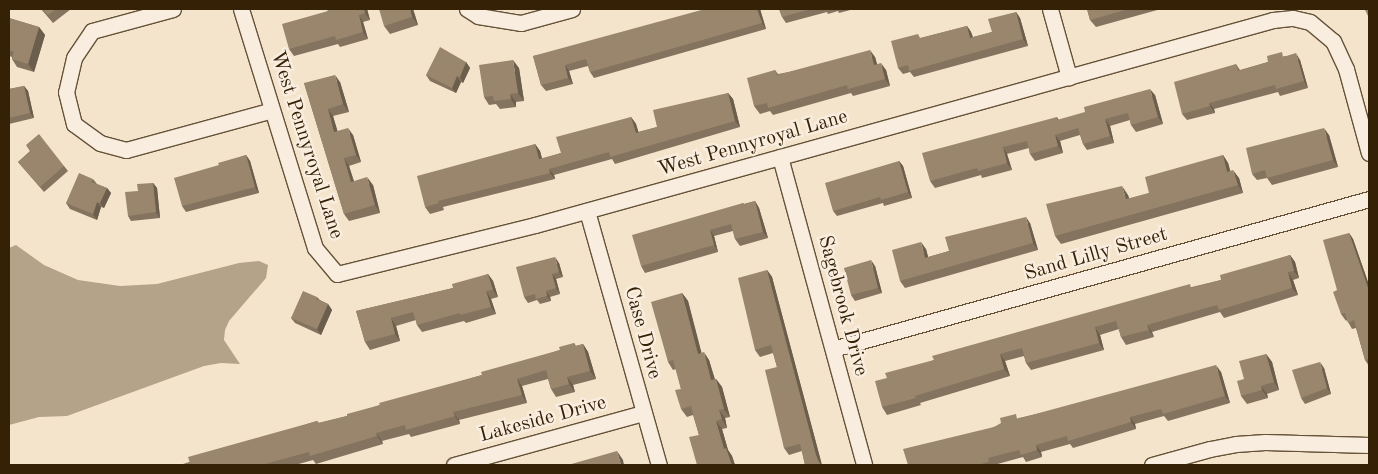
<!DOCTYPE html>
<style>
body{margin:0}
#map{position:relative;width:1378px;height:474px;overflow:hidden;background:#f5e4cc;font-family:"Old Standard TT",serif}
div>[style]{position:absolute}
.water>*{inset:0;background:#b4a289}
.roads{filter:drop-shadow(1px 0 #655238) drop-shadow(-1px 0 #655238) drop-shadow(0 1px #655238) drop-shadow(0 -1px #655238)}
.minor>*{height:15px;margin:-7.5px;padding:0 7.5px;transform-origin:7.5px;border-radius:7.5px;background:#f8edde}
.wall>*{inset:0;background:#84735e}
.shaded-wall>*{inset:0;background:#6b5e4c}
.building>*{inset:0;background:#99866d}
span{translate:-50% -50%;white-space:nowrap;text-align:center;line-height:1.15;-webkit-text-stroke:5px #f8edde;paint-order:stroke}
.street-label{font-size:20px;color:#352106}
.frame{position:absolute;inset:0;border:10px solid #352106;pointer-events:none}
</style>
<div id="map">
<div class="water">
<i style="clip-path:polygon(16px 245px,44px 265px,78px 280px,120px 286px,157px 284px,239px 263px,259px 261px,268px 265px,266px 278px,229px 321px,225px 330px,224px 340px,240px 364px,221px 363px,204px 366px,67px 416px,39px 417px,9px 425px,9px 248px)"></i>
</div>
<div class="roads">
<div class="minor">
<i style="left:173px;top:9px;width:84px;rotate:164.8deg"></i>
<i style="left:92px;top:31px;width:32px;rotate:124deg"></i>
<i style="left:74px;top:58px;width:35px;rotate:103deg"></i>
<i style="left:66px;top:92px;width:33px;rotate:76deg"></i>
<i style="left:74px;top:124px;width:32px;rotate:36deg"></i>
<i style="left:100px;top:143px;width:27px;rotate:15deg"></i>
<i style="left:126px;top:150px;width:151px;rotate:-15.3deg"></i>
<i style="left:241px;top:9px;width:250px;rotate:72.8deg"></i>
<i style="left:315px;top:248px;width:34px;rotate:50deg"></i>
<i style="left:337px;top:274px;width:204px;rotate:-13.9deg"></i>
<i style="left:535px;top:225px;width:766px;rotate:-15.52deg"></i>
<i style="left:1273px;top:20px;width:20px;rotate:-6deg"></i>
<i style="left:1293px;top:18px;width:17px;rotate:13deg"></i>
<i style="left:1310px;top:22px;width:30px;rotate:40deg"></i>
<i style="left:1333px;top:41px;width:31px;rotate:65deg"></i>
<i style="left:1346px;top:69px;width:87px;rotate:74.7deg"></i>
<i style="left:467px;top:9px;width:13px;rotate:32deg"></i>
<i style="left:478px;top:16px;width:44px;rotate:9.2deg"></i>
<i style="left:521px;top:23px;width:53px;rotate:-15.4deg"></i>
<i style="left:1050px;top:9px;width:71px;rotate:74.4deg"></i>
<i style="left:780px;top:157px;width:319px;rotate:74.7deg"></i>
<i style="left:587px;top:211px;width:264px;rotate:74.2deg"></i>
<i style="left:833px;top:349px;width:557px;rotate:-15.63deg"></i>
<i style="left:454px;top:465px;width:196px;rotate:-15.4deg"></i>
<i style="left:1152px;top:465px;width:60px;rotate:-15.4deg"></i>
<i style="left:1210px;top:449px;width:26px;rotate:-11deg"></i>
<i style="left:1236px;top:444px;width:29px;rotate:-4deg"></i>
<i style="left:1265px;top:442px;width:104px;rotate:1.7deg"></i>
</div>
</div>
<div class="wall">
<i style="clip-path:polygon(41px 9px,71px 9px,53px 23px)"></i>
<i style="clip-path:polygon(327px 9px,367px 9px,370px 20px,363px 22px,368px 39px,340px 47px,338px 44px,294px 56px,289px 49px,328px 11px)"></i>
<i style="clip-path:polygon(413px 9px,418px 25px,390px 34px,384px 26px)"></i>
<i style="clip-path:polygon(760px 9px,766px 29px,594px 78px,590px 72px,588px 66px,569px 71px,573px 84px,546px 91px,541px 85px,533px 56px)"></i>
<i style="clip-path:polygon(779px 9px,854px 9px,839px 13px,838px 11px,828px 14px,827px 12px,786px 23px,782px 17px)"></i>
<i style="clip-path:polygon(1087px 9px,1161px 9px,1096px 27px,1090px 20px)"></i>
<i style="clip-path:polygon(1016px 12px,1020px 18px,1028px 46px,914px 77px,910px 72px,903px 74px,898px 68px,921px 38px,967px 26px,971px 32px,973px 37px,992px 32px)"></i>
<i style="clip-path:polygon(9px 18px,39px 27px,45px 35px,34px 72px,17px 67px,12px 59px,12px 57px,9px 56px)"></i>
<i style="clip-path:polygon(1285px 56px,1300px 60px,1308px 88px,1280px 96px,1278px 92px,1214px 109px,1215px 113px,1187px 120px,1182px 114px,1236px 64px,1240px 70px,1268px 62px)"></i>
<i style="clip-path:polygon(875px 57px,877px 64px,886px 70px,890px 86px,853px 96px,851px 93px,773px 115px,770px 111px,760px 114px,754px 106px,775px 70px,778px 74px)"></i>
<i style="clip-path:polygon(466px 62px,470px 68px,463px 83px,461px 82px,456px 93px,430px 81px,426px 75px)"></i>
<i style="clip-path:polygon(519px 68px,524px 101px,516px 102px,516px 107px,500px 109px,496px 104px,489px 105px,484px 97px)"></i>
<i style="clip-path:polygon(340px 82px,349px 112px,333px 116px,337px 131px,353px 135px,361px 162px,349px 166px,354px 181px,373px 185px,380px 213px,349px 221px,344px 214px,304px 83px)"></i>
<i style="clip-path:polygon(24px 86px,28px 91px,34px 118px,9px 124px,9px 89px)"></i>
<i style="clip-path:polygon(728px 93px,733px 99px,740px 127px,615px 164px,612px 159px,554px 175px,555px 179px,443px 207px,444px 210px,430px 214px,425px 207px,535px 144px,540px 151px,542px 159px,561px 153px,631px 117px,636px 124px,638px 132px,657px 127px)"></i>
<i style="clip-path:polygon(1155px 95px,1163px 124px,1136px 132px,1131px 125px,1130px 120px,1110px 126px,1114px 143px,1087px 150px,1083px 144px,1080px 135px,1060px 141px,1063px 153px,1035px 161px,1030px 154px,1029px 148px,1007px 154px,1012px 170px,982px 178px,981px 175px,935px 188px,930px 181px,1057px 117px,1059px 120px)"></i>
<i style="clip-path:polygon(1329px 135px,1338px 167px,1272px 185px,1267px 178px,1257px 180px,1252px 174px)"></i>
<i style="clip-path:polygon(26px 145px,64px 166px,68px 171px,44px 192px,18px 162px,30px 151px)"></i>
<i style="clip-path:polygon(246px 155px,250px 161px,259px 193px,186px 212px,182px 206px,219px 165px)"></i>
<i style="clip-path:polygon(1223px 155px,1228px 163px,1230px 171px,1239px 178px,1243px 193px,1061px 244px,1055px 236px,1128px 195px,1129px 199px,1149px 193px)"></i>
<i style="clip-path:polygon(899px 161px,903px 166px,912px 198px,884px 206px,883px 203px,837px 216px,833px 211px)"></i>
<i style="clip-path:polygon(93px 179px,97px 184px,107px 188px,111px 193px,104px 208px,101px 207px,97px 220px,70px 209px,66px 203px)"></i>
<i style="clip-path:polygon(153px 183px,157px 188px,160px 218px,131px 221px,128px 216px,138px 191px)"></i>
<i style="clip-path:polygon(755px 201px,759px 208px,768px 238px,740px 246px,735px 239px,733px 231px,714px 236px,718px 252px,645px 273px,641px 266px,743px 203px,744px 204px)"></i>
<i style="clip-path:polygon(1030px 223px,1038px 250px,905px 288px,900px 281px,926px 249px,928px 257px,949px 251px)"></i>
<i style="clip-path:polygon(1349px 233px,1353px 239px,1369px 285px,1369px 366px,1365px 360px,1356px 328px,1352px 329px,1347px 320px,1346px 321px,1341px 314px,1337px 290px)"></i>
<i style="clip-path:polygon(1290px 255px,1295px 262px,1299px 278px,1293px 280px,1298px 295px,1224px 318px,1220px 312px,1152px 332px,1154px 337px,1126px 345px,1121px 337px,1119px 329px,1100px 335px,1104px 350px,1031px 370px,1026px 363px,1024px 356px,1005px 361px,1010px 376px,920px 403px,921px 405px,887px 415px,882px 407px,887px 378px,934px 360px,1192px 287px,1221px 280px)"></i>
<i style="clip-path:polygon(559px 263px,563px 277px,556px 279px,560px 294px,550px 297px,551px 301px,540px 304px,537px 300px,528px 303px,524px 297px)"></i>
<i style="clip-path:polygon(875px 266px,882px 293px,855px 301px,851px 295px)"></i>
<i style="clip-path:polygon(767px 270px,772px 277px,821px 462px,805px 465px,802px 451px,789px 455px,784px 448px,777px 367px,773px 353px,760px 357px,755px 350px)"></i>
<i style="clip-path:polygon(488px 274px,493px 281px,498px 297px,491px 299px,496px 314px,466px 323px,464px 321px,422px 332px,417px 325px,416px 320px,396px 326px,400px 341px,370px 350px,365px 342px,356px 311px,453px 288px)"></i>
<i style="clip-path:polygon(682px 293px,688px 301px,701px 353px,709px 360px,715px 379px,716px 379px,722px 387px,730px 417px,725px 418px,727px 428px,722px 429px,728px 450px,732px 456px,735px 465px,697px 465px,699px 435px,693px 415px,687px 417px,681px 409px,681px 389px,676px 369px,673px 370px,668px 362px)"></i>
<i style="clip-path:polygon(317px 297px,320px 300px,328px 304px,332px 310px,321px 335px,295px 323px,291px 318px)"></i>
<i style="clip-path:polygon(574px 343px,576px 346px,583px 344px,588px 352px,596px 379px,573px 385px,575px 392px,556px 397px,551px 389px,548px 379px,522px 386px,527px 403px,459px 420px,460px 424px,411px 437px,409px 434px,382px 441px,383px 444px,316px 464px,313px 460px,295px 465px,180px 465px,317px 421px,319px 423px,347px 416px,380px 405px,482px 375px,560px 350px)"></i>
<i style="clip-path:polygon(1266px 354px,1272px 362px,1279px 390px,1267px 394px,1268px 398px,1247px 404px,1241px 396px,1244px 379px)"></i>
<i style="clip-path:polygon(1324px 368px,1331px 394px,1305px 404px,1301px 398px)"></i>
<i style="clip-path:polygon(1221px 372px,1230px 403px,1168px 421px,1164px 416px,1135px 424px,1136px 429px,1073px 448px,1070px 444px,1041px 452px,1042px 457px,1026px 462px,1023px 457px,994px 465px,908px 465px,994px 427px,1019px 418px)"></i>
</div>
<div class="shaded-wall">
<i style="clip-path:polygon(364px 9px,367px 9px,370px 20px,365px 13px)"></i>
<i style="clip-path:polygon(410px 9px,413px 9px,418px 25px,412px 17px)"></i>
<i style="clip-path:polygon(757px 9px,760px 9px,766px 29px,762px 23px)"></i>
<i style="clip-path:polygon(1016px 12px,1020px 18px,1028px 46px,1023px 39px)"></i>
<i style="clip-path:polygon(359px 15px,363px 22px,368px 39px,363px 32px)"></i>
<i style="clip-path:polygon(967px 26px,971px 32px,975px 45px,970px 38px)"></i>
<i style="clip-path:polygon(39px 27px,45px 35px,34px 72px,28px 64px)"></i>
<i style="clip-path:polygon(870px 50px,875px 57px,879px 72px,874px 65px)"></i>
<i style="clip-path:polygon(1296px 53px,1300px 60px,1308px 88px,1304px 81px)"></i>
<i style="clip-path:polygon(513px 60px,519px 68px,524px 101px,518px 93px)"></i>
<i style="clip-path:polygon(466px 62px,470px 68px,463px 83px,460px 77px)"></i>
<i style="clip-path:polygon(881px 63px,886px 70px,890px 86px,885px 79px)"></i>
<i style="clip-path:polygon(565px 65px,569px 71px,573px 84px,568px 78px)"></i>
<i style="clip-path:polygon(335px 75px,340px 82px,349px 112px,343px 104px)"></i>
<i style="clip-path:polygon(457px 76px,461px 82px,456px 93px,452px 88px)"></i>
<i style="clip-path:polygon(24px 86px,28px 91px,34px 118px,30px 113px)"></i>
<i style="clip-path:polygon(1150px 89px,1155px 95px,1163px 124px,1158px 117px)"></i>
<i style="clip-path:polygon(728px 93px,733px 99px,740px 127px,735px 121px)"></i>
<i style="clip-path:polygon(510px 94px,516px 102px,516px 107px,511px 99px)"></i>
<i style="clip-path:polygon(1209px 103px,1214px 109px,1215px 113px,1210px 106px)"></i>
<i style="clip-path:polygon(328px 109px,333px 116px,340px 139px,334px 132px)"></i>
<i style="clip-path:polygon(631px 117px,636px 124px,641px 140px,636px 133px)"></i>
<i style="clip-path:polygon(1105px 119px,1110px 126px,1114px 143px,1110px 136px)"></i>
<i style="clip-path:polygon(348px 128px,353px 135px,361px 162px,356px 155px)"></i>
<i style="clip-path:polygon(1324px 128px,1329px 135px,1338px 167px,1333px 160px)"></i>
<i style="clip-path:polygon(1055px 135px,1060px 141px,1063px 153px,1058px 146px)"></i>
<i style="clip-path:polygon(535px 144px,540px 151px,544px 166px,539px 159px)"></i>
<i style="clip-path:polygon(1003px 147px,1007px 154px,1012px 170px,1007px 163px)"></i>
<i style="clip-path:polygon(246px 155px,250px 161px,259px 193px,255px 187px)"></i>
<i style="clip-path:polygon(1223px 155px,1228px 163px,1233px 180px,1227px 172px)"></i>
<i style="clip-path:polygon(344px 158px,349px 166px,356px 189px,351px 182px)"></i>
<i style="clip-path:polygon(899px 161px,903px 166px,912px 198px,908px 192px)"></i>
<i style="clip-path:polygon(549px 169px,554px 175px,555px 179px,550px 173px)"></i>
<i style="clip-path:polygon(1233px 170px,1239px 178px,1243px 193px,1238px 185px)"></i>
<i style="clip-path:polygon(367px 177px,373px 185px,380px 213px,375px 205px)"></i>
<i style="clip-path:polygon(153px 183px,157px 188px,160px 218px,156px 212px)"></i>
<i style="clip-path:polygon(1122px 186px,1128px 195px,1132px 208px,1126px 199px)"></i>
<i style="clip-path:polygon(107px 188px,111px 193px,104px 208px,100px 203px)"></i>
<i style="clip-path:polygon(755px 201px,759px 208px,768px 238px,763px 232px)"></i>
<i style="clip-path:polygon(97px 202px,101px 207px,97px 220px,93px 214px)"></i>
<i style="clip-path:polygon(1026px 217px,1030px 223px,1038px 250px,1033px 243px)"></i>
<i style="clip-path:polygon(710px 230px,714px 236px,718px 252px,714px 245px)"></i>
<i style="clip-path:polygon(1349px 233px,1353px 239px,1369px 285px,1369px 291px)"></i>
<i style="clip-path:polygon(921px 242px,926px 249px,930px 264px,925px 258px)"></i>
<i style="clip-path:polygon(1290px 255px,1295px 262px,1299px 278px,1294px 271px)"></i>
<i style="clip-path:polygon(555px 257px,559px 263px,563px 277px,559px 272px)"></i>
<i style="clip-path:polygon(871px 260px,875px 266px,882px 293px,878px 288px)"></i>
<i style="clip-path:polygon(767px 270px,772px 277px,822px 465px,820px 465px,816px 455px)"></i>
<i style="clip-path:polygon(1288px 272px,1293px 280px,1298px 295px,1292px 288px)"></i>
<i style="clip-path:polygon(488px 274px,493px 281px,498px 297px,493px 290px)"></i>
<i style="clip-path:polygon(552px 274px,556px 279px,560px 294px,556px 288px)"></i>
<i style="clip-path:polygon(486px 291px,491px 299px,496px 314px,491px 307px)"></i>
<i style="clip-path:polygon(546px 291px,550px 297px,551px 301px,547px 296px)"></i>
<i style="clip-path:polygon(682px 293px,688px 301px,704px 362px,698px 354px)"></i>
<i style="clip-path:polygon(328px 304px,332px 310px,321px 335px,317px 329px)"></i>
<i style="clip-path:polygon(391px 318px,396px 326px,400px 341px,395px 334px)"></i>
<i style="clip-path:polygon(1147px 325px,1152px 332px,1154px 337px,1149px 330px)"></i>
<i style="clip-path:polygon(1095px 327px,1100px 335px,1104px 350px,1099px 343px)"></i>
<i style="clip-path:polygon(583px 344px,588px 352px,596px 379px,590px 371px)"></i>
<i style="clip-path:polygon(704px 352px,709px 360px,717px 388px,711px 380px)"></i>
<i style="clip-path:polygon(1000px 354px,1005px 361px,1010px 376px,1004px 369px)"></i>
<i style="clip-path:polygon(1266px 354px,1272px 362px,1279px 390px,1274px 382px)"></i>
<i style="clip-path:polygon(1320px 362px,1324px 368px,1331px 394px,1327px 388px)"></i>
<i style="clip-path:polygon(1216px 365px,1221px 372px,1230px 403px,1225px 396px)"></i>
<i style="clip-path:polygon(567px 377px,573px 385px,575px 392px,569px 384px)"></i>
<i style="clip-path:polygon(517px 379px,522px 386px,527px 403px,522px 395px)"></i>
<i style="clip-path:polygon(716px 379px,722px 387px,730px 417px,724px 409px)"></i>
<i style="clip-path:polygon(1261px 386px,1267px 394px,1268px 398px,1262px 390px)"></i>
<i style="clip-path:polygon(719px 410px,725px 418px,727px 428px,722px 419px)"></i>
<i style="clip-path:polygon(453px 412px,459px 420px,460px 424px,455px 416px)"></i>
<i style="clip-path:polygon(1130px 417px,1135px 424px,1136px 429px,1131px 422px)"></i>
<i style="clip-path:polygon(716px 421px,722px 429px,728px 450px,732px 456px,735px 465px,732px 465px,724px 449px)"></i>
<i style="clip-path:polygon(376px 433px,382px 441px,383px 444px,377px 436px)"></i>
<i style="clip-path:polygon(1036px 445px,1041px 452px,1042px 457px,1037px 450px)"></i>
<i style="clip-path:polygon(617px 451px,623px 460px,624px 465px,621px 465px)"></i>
</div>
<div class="building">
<i style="clip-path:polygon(42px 9px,56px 9px,48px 15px)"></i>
<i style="clip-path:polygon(327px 9px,364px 9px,365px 13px,359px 15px,363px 32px,336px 40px,335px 36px,289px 49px,282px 24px,328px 11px)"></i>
<i style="clip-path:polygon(379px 9px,410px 9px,412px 17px,384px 26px)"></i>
<i style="clip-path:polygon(705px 9px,757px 9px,762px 23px,590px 72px,586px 59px,565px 65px,568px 78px,541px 85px,533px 56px)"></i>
<i style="clip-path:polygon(779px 9px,811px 9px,782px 17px)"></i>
<i style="clip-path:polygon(1087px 9px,1129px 9px,1090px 20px)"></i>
<i style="clip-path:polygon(1367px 9px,1369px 9px,1369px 18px,1365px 10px)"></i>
<i style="clip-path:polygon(1016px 12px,1023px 39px,909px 71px,908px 65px,898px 68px,891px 41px,918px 34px,920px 38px,967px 26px,970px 38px,992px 32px,988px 19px)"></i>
<i style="clip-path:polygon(9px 18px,39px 27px,28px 64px,12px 59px,14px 52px,9px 50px)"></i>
<i style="clip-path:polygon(440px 47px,466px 62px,460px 77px,457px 76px,452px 88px,426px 75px)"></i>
<i style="clip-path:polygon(870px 50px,874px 65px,881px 63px,885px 79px,848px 89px,847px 85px,768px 108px,767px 103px,754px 106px,747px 78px,775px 70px,777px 75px)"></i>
<i style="clip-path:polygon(1282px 52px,1283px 57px,1296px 53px,1304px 81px,1276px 89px,1275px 85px,1209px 103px,1210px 106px,1182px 114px,1174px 82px,1236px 64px,1238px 71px,1268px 62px,1267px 56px)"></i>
<i style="clip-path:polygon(513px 60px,518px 93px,510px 94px,511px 99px,494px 101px,493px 96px,484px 97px,479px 65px)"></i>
<i style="clip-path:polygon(335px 75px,343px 104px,328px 109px,334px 132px,348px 128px,356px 155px,344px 158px,351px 182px,367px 177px,375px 205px,344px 214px,304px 83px)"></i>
<i style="clip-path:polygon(24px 86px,30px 113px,9px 118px,9px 89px)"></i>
<i style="clip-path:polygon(1150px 89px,1158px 117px,1131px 125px,1128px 113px,1105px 119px,1110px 136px,1083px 144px,1078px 128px,1055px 135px,1058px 146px,1030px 154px,1027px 141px,1003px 147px,1007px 163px,978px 171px,977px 168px,930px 181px,922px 153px,1057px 117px,1057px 120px,1085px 112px,1084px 107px)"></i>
<i style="clip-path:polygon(728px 93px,735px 121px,610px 157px,609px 152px,549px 169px,550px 173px,438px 201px,439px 203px,425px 207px,417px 176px,535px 144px,539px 159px,561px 153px,556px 137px,631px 117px,636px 133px,657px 127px,653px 110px)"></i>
<i style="clip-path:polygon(1324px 128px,1333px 160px,1267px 178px,1265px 170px,1252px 174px,1246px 148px)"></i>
<i style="clip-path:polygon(39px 134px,64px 166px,40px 187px,18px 162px,31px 151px,26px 145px)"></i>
<i style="clip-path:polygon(246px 155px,255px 187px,182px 206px,174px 178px,219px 165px,218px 163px)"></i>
<i style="clip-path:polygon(1223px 155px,1227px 172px,1233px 170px,1238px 185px,1055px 236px,1046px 204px,1122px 186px,1126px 199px,1149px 193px,1145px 177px)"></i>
<i style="clip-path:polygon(899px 161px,908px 192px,881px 200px,880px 197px,833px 211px,825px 183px)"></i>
<i style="clip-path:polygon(79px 173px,93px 179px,91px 182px,107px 188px,100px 203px,97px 202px,93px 214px,66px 203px)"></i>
<i style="clip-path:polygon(153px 183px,156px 212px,128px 216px,125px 192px,138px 191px,137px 184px)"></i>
<i style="clip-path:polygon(755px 201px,763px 232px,735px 239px,731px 224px,710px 230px,714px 245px,641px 266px,632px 235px,743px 203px,744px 204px)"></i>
<i style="clip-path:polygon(1026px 217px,1033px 243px,900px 281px,892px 250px,921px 242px,925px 258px,949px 251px,945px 237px)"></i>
<i style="clip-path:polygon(1349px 233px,1369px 291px,1369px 359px,1365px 360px,1354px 320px,1348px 323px,1345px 313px,1341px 314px,1333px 292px,1337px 290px,1323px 240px)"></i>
<i style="clip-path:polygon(1290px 255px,1294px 271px,1288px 272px,1292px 288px,1219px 310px,1217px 305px,1147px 325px,1149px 330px,1121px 337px,1116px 321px,1095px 327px,1099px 343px,1026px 363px,1022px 348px,1000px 354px,1004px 369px,915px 396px,916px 398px,882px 407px,875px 381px,887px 378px,885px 373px,934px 360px,932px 356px,1190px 284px,1191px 288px,1221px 280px,1220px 275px)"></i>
<i style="clip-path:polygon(555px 257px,559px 272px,552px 274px,556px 288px,546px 291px,547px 296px,536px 299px,535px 294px,524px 297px,516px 267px)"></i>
<i style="clip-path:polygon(871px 260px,878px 288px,851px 295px,844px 268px)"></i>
<i style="clip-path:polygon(767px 270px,816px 455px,820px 465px,803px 465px,805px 465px,800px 444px,784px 448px,765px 370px,777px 367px,771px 345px,755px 350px,738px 278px)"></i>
<i style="clip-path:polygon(488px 274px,493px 290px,486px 291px,491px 307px,460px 315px,460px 313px,417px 325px,413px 312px,391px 318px,395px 334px,365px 342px,356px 311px,453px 288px,452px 284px)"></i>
<i style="clip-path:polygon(303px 291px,317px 297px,316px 299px,328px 304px,317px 329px,291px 318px)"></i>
<i style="clip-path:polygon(682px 293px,698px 354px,704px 352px,711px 380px,716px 379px,724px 409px,719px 410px,722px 419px,716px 421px,724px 449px,726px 448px,732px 465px,697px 465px,689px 437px,699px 435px,691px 406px,681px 409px,675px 390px,681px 389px,673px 360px,668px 362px,651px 302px)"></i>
<i style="clip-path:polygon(574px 343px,575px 346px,583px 344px,590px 371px,567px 377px,569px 384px,551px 389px,546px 370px,517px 379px,522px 395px,453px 412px,455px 416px,406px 430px,405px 425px,376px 433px,377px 436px,310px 456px,309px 452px,265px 464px,265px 465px,180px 465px,190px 463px,188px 457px,317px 421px,318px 423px,347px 416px,347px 414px,380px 405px,379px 403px,482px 375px,481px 372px,560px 350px,559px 347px)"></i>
<i style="clip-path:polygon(1266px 354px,1274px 382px,1261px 386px,1262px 390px,1241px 396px,1237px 381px,1244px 379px,1239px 361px)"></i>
<i style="clip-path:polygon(1320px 362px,1327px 388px,1301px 398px,1292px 370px)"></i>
<i style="clip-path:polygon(1216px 365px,1225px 396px,1163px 414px,1161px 409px,1130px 417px,1131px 422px,1068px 441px,1067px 436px,1036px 445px,1037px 450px,1021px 455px,1019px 450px,988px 458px,989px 462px,976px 465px,908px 465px,903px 449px,994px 427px,1001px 423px,1000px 418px,1016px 414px,1017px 419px)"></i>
<i style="clip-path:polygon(617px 451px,621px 465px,568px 465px)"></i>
</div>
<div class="street-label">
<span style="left:753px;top:144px;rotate:-16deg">West Pennyroyal Lane</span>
<span style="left:306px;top:145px;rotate:72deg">West Pennyroyal Lane</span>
<span style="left:1096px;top:255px;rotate:-16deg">Sand Lilly Street</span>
<span style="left:842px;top:306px;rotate:75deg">Sagebrook Drive</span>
<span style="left:642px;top:333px;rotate:75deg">Case Drive</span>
<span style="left:543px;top:420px;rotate:-15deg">Lakeside Drive</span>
</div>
<div class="frame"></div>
</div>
